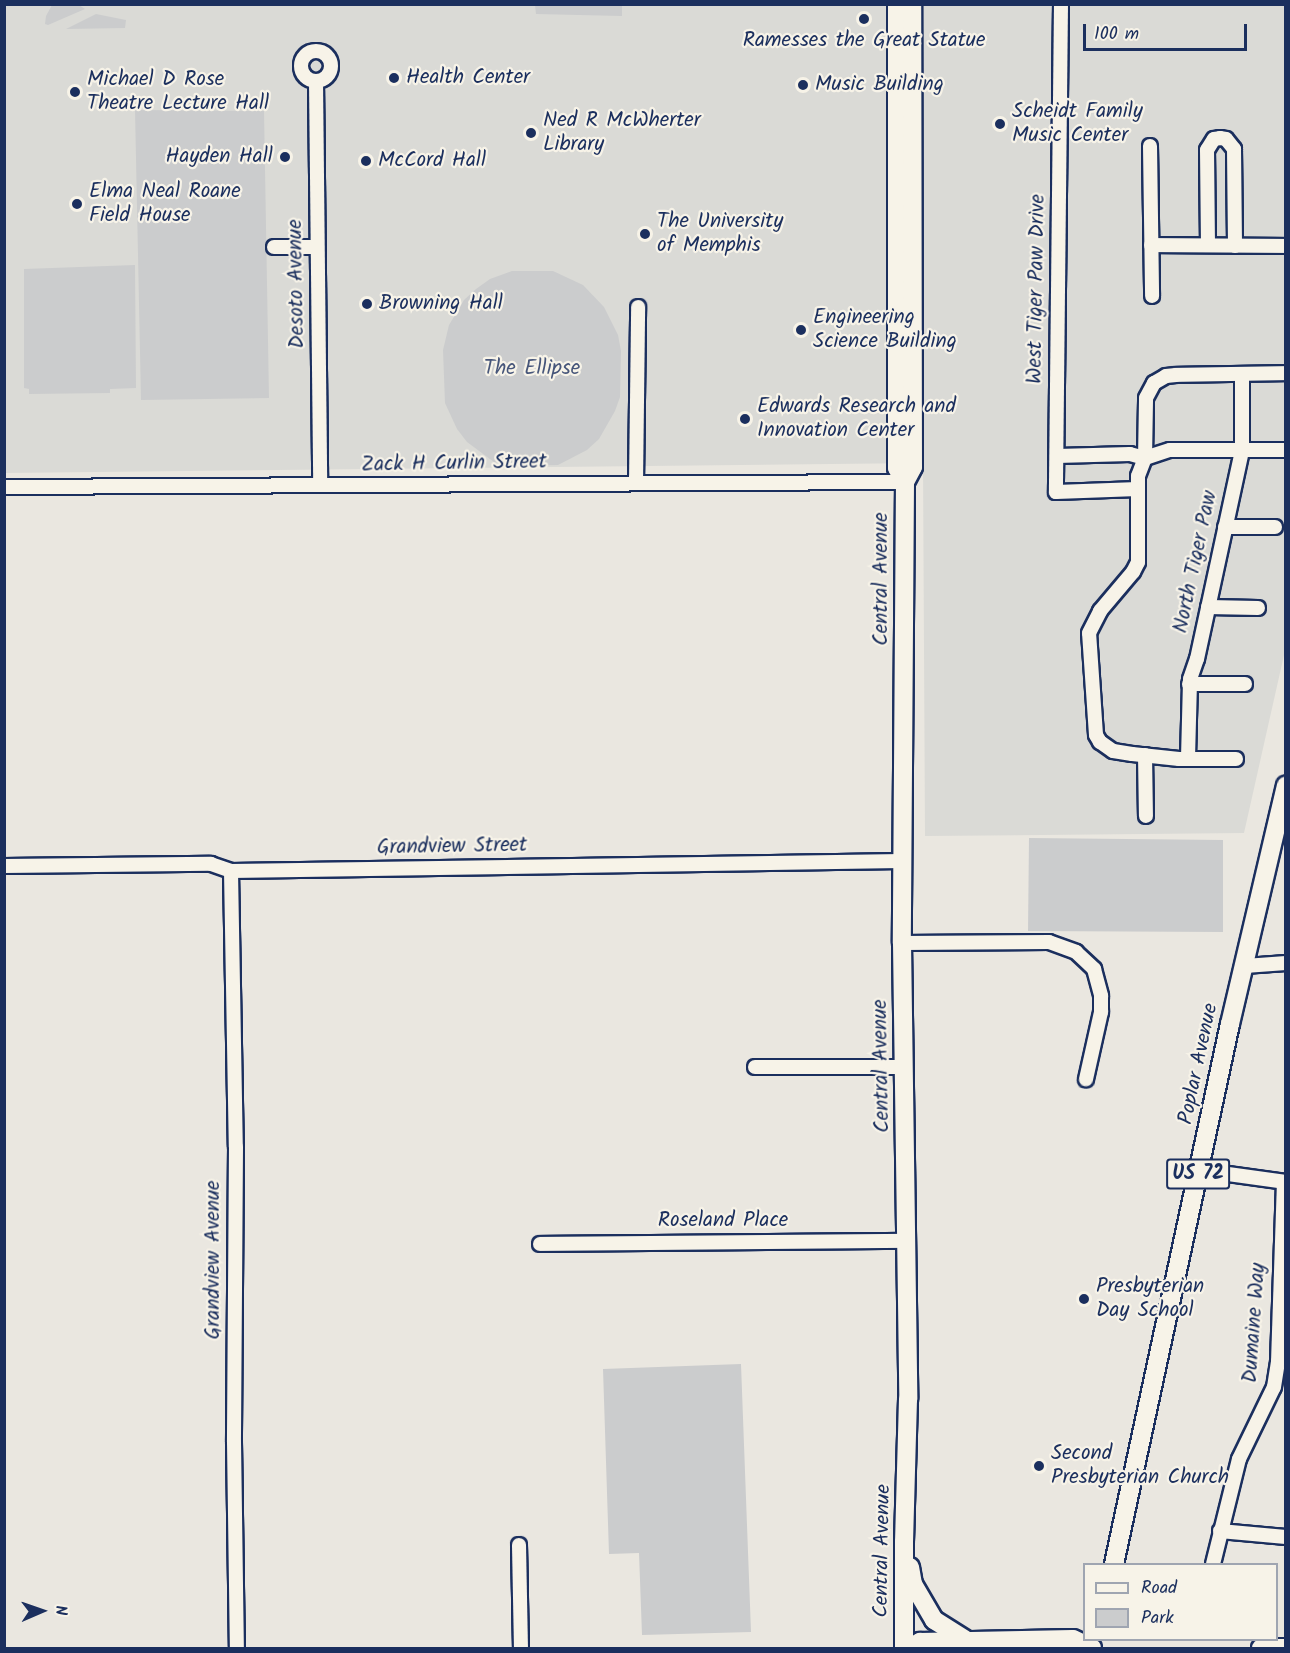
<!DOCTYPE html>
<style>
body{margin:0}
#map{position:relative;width:1290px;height:1653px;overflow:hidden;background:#eae7e0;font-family:Kalam,sans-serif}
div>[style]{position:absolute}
.built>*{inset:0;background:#dadad6}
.green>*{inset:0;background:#cbcccd}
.roads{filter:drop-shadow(2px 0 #1b2f5e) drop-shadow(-2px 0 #1b2f5e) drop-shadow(0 2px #1b2f5e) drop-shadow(0 -2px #1b2f5e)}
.minor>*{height:14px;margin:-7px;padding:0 7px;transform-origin:7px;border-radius:7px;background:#f7f3e8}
.minor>.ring{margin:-7px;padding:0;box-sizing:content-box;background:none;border:14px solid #f7f3e8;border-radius:50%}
.major>*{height:18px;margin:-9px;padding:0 9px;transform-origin:9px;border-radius:9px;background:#f7f3e8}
.dots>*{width:16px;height:16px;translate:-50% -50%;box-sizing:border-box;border:3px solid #f7f3e8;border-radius:50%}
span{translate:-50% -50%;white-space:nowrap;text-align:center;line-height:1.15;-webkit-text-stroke:4.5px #f7f3e8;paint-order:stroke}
.shield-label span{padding:2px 4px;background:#f7f3e8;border:2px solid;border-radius:4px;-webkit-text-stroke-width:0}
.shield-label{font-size:20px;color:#1b2f5e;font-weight:700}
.poi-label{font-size:21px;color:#1b2f5e}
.left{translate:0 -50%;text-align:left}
.right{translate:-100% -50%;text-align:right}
.street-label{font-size:21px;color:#1b2f5e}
.park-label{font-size:21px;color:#47567a}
.frame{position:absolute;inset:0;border:6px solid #1b2f5e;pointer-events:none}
.legend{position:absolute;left:1083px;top:1563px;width:195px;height:78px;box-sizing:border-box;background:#f7f3e8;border:2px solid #9fa5b1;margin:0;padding:8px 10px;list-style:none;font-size:18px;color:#1b2f5e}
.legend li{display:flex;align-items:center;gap:12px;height:30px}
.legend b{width:30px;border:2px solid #9fa5b1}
.north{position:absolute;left:12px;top:1581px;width:60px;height:60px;-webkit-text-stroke:4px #f7f3e8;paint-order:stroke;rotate:88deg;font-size:16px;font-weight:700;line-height:24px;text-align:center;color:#1b2f5e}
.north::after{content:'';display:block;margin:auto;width:21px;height:27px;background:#1b2f5e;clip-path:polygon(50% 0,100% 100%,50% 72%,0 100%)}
.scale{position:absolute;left:1083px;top:24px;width:164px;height:27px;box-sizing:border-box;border:3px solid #1b2f5e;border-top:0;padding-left:8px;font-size:18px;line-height:21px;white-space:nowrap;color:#1b2f5e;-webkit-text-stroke:4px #f7f3e8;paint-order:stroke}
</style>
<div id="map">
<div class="built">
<i style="clip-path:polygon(4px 5px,1285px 5px,1286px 646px,1244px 833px,925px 836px,923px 463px,5px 473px)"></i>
</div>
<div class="green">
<i style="clip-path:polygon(52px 5px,79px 5px,85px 9px,48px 25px,45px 24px,46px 16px)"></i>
<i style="clip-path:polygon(535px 5px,622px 5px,622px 16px,536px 14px)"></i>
<i style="clip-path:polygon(96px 14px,126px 20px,125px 28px,66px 29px)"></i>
<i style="clip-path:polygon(135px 110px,264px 111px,269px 398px,141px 400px)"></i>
<i style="clip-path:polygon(135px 265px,136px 388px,110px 389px,110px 393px,29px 394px,29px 389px,24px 388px,24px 269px)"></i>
<i style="clip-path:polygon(512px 271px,553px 271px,583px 285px,604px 307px,618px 335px,621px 351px,620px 397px,615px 411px,599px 439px,587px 450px,558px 465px,511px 466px,494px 462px,467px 442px,457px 429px,445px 403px,443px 350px,449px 325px,464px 300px,476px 289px,490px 279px)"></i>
<i style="clip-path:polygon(1029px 838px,1223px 840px,1223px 932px,1028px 931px)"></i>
<i style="clip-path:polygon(741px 1364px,751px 1632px,642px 1635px,639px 1553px,609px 1554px,603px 1369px)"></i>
</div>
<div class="roads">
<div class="minor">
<i style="left:1061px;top:4px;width:488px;rotate:90.6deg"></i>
<i style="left:1056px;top:492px;width:82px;rotate:-2.1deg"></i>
<i class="ring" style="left:301px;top:51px;width:16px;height:16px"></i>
<i style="left:316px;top:81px;width:404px;rotate:89.4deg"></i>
<i style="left:1150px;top:146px;width:150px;rotate:89.2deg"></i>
<i style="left:1151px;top:245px;width:135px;rotate:0.4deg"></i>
<i style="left:1208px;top:245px;width:95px;rotate:-90.6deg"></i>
<i style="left:1207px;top:150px;width:13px;rotate:-58deg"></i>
<i style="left:1214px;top:139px;width:6px;rotate:-9deg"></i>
<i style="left:1220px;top:138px;width:6px;rotate:9deg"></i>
<i style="left:1226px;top:139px;width:13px;rotate:51deg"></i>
<i style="left:1234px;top:149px;width:97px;rotate:89.4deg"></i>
<i style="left:274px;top:247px;width:43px"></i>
<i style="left:1057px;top:456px;width:73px;rotate:-1.6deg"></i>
<i style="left:1130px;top:454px;width:16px;rotate:15deg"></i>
<i style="left:1145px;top:458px;width:26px;rotate:-18deg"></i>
<i style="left:1170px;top:450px;width:116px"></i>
<i style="left:636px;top:483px;width:176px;rotate:-89.3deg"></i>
<i style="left:4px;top:487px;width:901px;rotate:-0.32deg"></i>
<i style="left:1225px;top:527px;width:50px"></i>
<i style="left:1208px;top:607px;width:50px;rotate:1.1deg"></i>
<i style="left:1189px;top:684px;width:56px"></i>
<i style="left:1145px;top:755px;width:61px;rotate:89.1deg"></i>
<i style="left:1188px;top:758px;width:79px;rotate:-88.5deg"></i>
<i style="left:1190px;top:679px;width:21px;rotate:-71deg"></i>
<i style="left:1197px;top:659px;width:213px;rotate:-77.8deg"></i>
<i style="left:1242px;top:451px;width:77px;rotate:-90deg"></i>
<i style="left:1236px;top:759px;width:57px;rotate:180deg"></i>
<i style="left:1179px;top:759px;width:47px;rotate:-173.9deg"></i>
<i style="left:1132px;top:754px;width:19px;rotate:-171deg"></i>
<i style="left:1113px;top:751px;width:16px;rotate:-145deg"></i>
<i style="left:1100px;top:742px;width:8px;rotate:-120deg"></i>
<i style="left:1096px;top:735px;width:102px;rotate:-93.9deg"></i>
<i style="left:1089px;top:633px;width:25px;rotate:-63deg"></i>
<i style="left:1100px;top:611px;width:51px;rotate:-49.8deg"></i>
<i style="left:1133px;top:572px;width:11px;rotate:-63deg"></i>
<i style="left:1138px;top:562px;width:86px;rotate:-90deg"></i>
<i style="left:1138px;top:476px;width:19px;rotate:-69deg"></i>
<i style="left:1145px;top:458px;width:60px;rotate:-89deg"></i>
<i style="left:1146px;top:398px;width:17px;rotate:-62deg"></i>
<i style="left:1154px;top:383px;width:14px;rotate:-30deg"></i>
<i style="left:1166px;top:376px;width:10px;rotate:-6deg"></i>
<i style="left:1176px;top:375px;width:110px;rotate:-1deg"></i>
<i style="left:4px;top:866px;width:207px;rotate:-0.6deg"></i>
<i style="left:211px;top:864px;width:21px;rotate:19deg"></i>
<i style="left:231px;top:871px;width:671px;rotate:-0.85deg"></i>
<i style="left:231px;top:871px;width:276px;rotate:89deg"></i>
<i style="left:236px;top:1147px;width:295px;rotate:90.4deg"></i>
<i style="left:234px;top:1442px;width:206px;rotate:89.2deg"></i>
<i style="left:902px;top:943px;width:147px;rotate:-0.4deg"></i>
<i style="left:1049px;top:942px;width:29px;rotate:20deg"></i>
<i style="left:1076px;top:952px;width:25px;rotate:43deg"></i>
<i style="left:1094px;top:969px;width:28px;rotate:75deg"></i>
<i style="left:1101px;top:996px;width:16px;rotate:90deg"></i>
<i style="left:1101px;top:1012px;width:69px;rotate:102.6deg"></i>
<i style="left:1245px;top:966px;width:41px;rotate:-4.2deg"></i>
<i style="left:755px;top:1067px;width:149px"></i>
<i style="left:1199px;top:1170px;width:88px;rotate:7.9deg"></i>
<i style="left:540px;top:1244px;width:367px;rotate:-0.5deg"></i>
<i style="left:1220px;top:1531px;width:66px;rotate:5.2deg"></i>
<i style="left:519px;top:1545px;width:103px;rotate:88.9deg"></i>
<i style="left:1213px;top:1564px;width:108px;rotate:-76.1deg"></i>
<i style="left:1239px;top:1459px;width:80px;rotate:-64.1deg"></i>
<i style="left:1274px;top:1387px;width:25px;rotate:-81deg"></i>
<i style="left:1278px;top:1362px;width:180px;rotate:-88.1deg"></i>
</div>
<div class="major">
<i style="left:897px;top:4px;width:464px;rotate:90deg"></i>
<i style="left:897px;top:468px;width:16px;rotate:60deg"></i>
<i style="left:905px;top:482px;width:461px;rotate:90.4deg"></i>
<i style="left:902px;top:943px;width:456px;rotate:89.2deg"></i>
<i style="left:908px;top:1399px;width:143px;rotate:91.6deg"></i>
<i style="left:904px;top:1542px;width:106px;rotate:90deg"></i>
<i style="left:905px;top:482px;width:17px;rotate:-62deg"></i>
<i style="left:913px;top:467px;width:463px;rotate:-90.1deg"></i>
<i style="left:1114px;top:1564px;width:552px;rotate:-77.88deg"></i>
<i style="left:1230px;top:1024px;width:245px;rotate:-76.8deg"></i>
<i style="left:910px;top:1567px;width:17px;rotate:80deg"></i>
<i style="left:913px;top:1584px;width:42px;rotate:59.7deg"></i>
<i style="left:934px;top:1620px;width:36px;rotate:32deg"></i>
<i style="left:910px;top:1648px;width:12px;rotate:-31deg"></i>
<i style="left:920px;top:1642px;width:153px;rotate:-1.1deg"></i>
<i style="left:1073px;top:1639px;width:21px;rotate:25deg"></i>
<i style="left:1261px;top:1648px;width:25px"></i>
</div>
</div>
<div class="dots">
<i style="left:864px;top:19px;background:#1b2f5e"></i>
<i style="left:394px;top:78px;background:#1b2f5e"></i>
<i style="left:803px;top:85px;background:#1b2f5e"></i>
<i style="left:75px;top:92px;background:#1b2f5e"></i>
<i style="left:1000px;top:124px;background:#1b2f5e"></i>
<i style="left:531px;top:133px;background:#1b2f5e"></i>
<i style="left:285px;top:157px;background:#1b2f5e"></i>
<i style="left:366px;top:161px;background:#1b2f5e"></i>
<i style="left:77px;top:204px;background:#1b2f5e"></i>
<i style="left:645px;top:234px;background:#1b2f5e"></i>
<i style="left:367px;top:304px;background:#1b2f5e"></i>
<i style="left:801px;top:330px;background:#1b2f5e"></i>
<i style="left:745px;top:419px;background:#1b2f5e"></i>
<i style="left:1084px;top:1299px;background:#1b2f5e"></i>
<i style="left:1039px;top:1466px;background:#1b2f5e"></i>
</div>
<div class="shield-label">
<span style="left:1198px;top:1174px">US 72</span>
</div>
<div class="poi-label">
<span style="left:864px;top:41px">Ramesses the Great Statue</span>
<span class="left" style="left:406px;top:78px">Health Center</span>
<span class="left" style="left:87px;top:92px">Michael D Rose<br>Theatre Lecture Hall</span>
<span class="left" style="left:815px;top:85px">Music Building</span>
<span class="left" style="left:1012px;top:124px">Scheidt Family<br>Music Center</span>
<span class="left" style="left:543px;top:133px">Ned R McWherter<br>Library</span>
<span class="right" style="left:273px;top:157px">Hayden Hall</span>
<span class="left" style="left:378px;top:161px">McCord Hall</span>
<span class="left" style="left:89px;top:204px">Elma Neal Roane<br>Field House</span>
<span class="left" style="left:657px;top:234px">The University<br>of Memphis</span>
<span class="left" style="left:379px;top:304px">Browning Hall</span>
<span class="left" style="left:813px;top:330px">Engineering<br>Science Building</span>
<span class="left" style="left:757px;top:419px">Edwards Research and<br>Innovation Center</span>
<span class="left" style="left:1096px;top:1299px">Presbyterian<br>Day School</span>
<span class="left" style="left:1051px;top:1466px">Second<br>Presbyterian Church</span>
</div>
<div class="street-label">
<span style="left:297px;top:284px;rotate:-91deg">Desoto Avenue</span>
<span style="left:1037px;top:289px;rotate:-89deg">West Tiger Paw Drive</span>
<span style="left:454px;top:464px;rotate:-1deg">Zack H Curlin Street</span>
<span style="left:1196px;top:562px;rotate:-78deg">North Tiger Paw</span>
<span style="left:882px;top:579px;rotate:-90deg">Central Avenue</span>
<span style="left:452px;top:847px;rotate:-1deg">Grandview Street</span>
<span style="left:1199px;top:1064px;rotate:-78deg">Poplar Avenue</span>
<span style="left:882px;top:1066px;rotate:-91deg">Central Avenue</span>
<span style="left:723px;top:1221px">Roseland Place</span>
<span style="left:214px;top:1260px;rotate:-90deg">Grandview Avenue</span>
<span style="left:1255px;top:1323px;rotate:-86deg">Dumaine Way</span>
<span style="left:883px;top:1551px;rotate:-89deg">Central Avenue</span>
</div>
<div class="park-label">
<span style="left:532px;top:369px">The Ellipse</span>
</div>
<div class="frame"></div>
<ul class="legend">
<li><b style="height:8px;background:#f7f3e8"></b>Road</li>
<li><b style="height:16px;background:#cbcccd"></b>Park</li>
</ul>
<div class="north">N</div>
<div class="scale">100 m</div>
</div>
